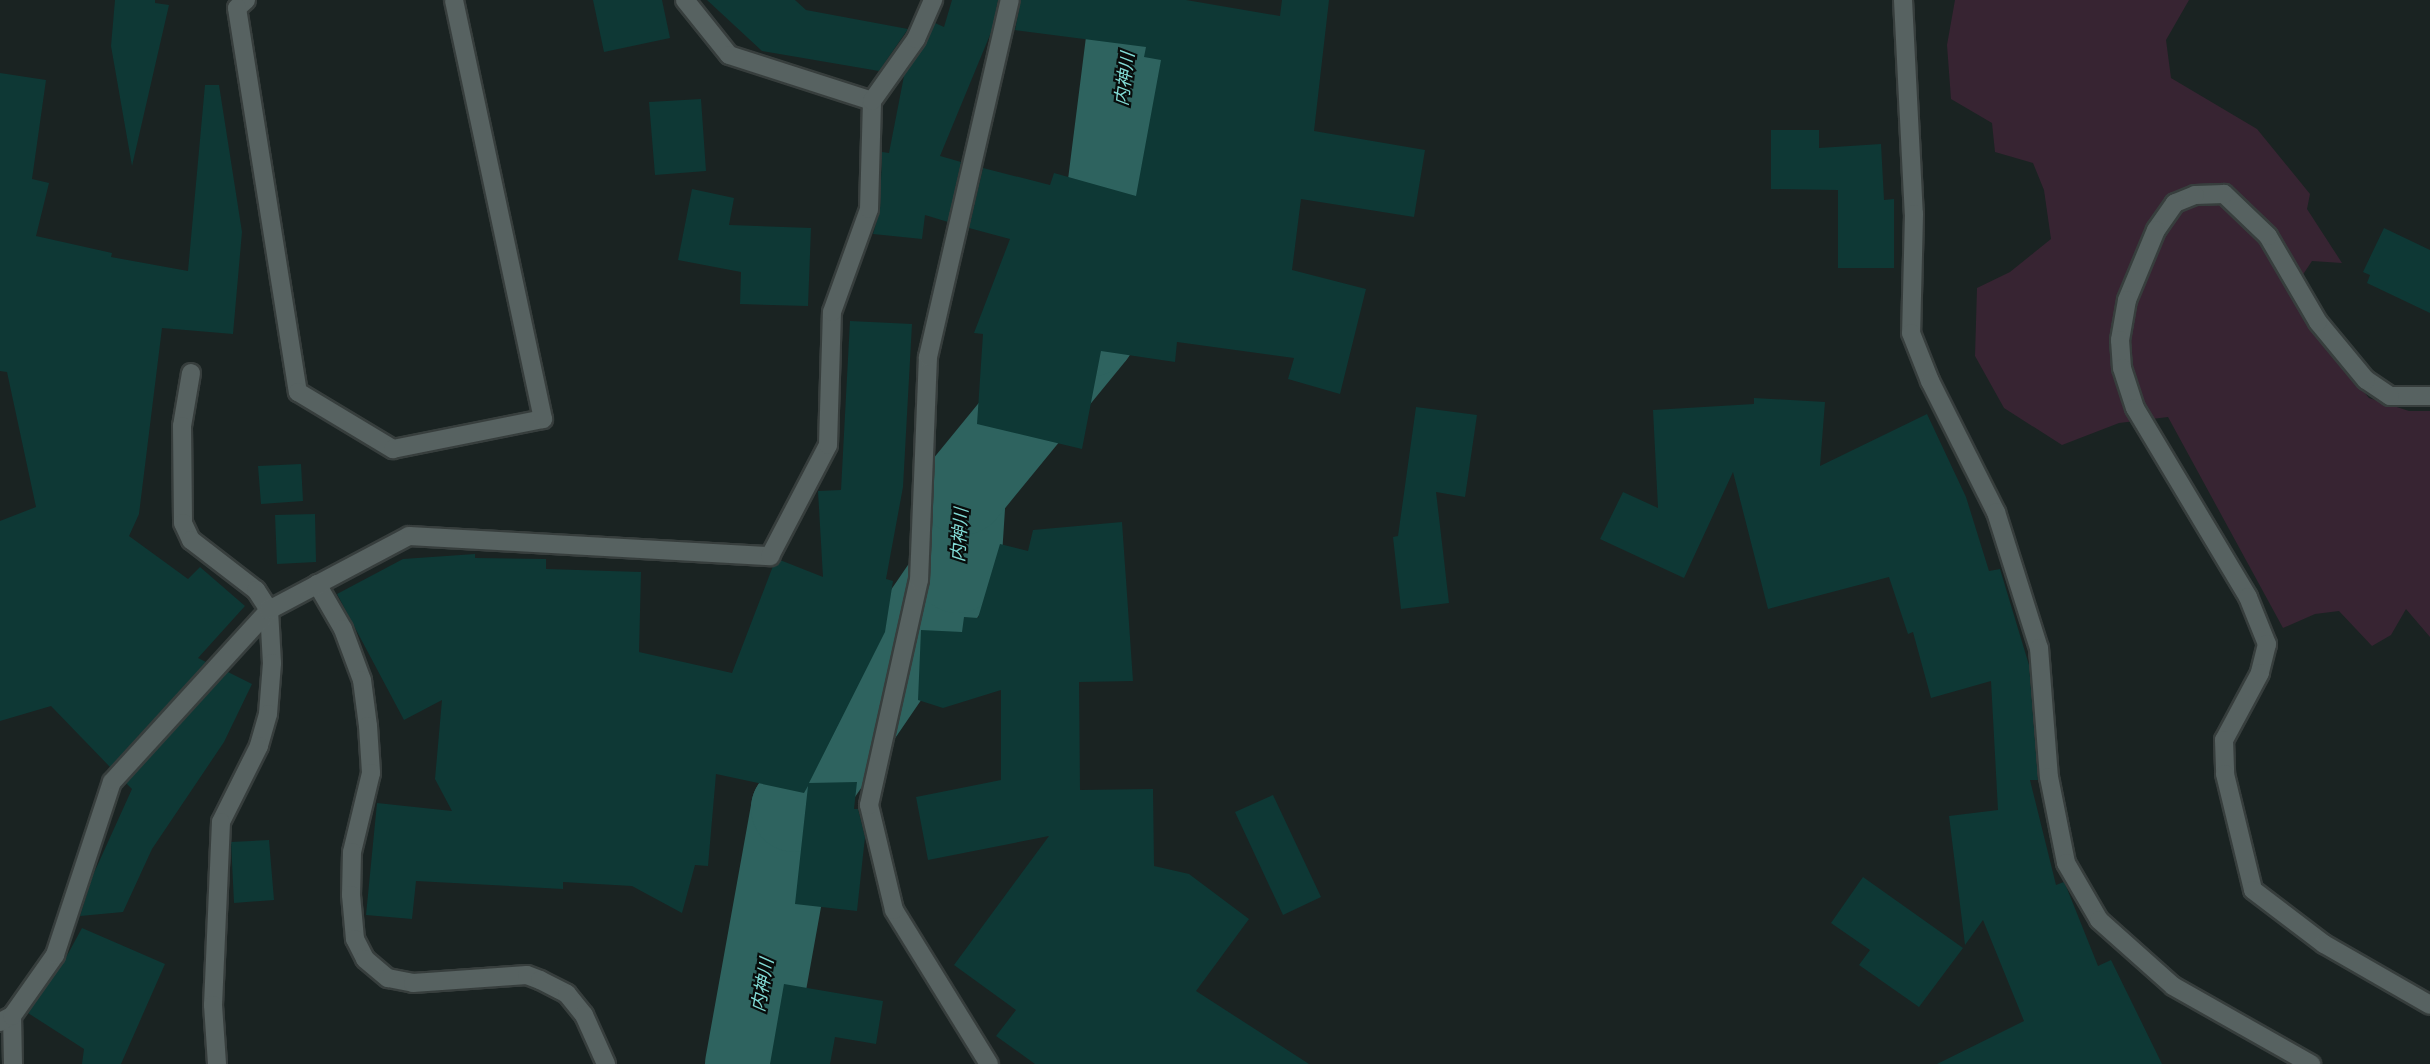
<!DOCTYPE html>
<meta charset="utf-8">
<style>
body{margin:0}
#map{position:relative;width:2430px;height:1064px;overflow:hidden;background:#1a2322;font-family:Barlow,"Noto Sans JP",sans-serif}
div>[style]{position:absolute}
.green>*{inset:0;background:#372432}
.river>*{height:87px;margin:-43.5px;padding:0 43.5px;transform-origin:43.5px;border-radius:43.5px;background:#2e635f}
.building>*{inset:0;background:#0e3835}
.roads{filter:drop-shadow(2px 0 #373e3d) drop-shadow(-2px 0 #373e3d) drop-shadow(0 2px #373e3d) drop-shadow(0 -2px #373e3d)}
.minor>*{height:18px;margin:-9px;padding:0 9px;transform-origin:9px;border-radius:9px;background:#576261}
span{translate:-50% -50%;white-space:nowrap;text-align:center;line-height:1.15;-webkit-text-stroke:4.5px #080c0b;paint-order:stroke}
.water-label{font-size:18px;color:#82dbd5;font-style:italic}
</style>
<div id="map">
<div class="green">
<i style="clip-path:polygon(1955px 0,2189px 0,2166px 40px,2171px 78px,2257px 129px,2310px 194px,2307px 209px,2342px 263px,2312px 261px,2294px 288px,2314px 331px,2369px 398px,2409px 411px,2430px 411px,2430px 637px,2406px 609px,2391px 635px,2372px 646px,2339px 611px,2315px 614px,2283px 628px,2168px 417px,2119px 423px,2062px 445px,2004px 408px,1975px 356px,1977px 288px,2010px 272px,2051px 239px,2044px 190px,2033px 163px,1995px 152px,1992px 123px,1951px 99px,1947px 45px)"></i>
</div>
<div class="river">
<i style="left:748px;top:1064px;width:260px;rotate:-79.8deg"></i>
<i style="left:794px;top:808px;width:289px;rotate:-55.7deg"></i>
<i style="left:957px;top:569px;width:78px;rotate:-86.3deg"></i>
<i style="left:962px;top:491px;width:205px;rotate:-50.7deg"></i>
<i style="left:1092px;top:332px;width:335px;rotate:-82.8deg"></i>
</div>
<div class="building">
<i style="clip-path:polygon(115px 0,155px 0,155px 3px,169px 5px,132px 166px,111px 46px)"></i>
<i style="clip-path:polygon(593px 0,662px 0,670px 38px,604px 52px)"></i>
<i style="clip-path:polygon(707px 0,795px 0,806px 10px,908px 29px,879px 71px,762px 51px)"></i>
<i style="clip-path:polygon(952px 0,998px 0,992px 30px,940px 156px,961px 162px,948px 222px,925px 215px,922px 239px,873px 234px,880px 210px,882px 152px,889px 153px,904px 76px,935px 23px,944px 27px)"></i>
<i style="clip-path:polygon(1021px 0,1186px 0,1280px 16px,1282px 0,1329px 0,1314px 131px,1425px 150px,1414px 217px,1301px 199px,1292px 270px,1366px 289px,1340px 394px,1288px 379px,1294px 358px,1177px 342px,1175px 362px,1101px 351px,1082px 449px,977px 424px,983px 334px,974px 333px,1010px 239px,969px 228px,983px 168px,1050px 185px,1054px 173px,1136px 196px,1161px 60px,1144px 57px,1146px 47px,1015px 30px)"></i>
<i style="clip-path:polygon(0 73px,46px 80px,32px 179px,49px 183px,36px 236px,112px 253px,111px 257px,188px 271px,205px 85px,219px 85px,242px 232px,233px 334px,162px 328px,139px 514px,129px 536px,188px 579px,200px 567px,245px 606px,198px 658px,206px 662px,110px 767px,51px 706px,0 721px,0 521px,36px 507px,7px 372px,0 371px)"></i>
<i style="clip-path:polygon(701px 99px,706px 171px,655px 175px,649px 102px)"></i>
<i style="clip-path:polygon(1771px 130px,1819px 130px,1819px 148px,1881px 144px,1884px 200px,1894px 199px,1894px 268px,1838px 268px,1838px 190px,1771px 189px)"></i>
<i style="clip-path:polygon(692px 189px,734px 198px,729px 225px,811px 228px,808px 306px,740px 304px,741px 272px,678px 260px)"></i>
<i style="clip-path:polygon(2384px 228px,2430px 250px,2430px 313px,2367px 283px,2370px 275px,2363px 272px)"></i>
<i style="clip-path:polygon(850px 321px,912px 324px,903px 487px,886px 579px,893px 581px,885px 632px,809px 783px,857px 782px,854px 809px,858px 809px,865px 837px,857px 911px,795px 904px,808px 786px,804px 793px,716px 774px,708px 866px,695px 865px,682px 913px,632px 886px,563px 882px,563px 889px,416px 881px,412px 919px,366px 915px,377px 803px,452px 811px,435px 779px,442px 700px,404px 720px,337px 594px,403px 559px,475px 554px,475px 558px,546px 559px,546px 569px,641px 572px,639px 652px,732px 673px,773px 566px,780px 560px,823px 577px,818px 491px,841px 490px)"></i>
<i style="clip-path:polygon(1754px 398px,1825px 402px,1820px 466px,1927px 414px,1966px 497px,1989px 571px,2000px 569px,2029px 665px,2038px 780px,2030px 780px,2056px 885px,2064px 882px,2066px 886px,2098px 966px,2111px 960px,2162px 1064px,1937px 1064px,2024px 1021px,1983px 920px,1965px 945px,1949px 816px,1998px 810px,1991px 681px,1931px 698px,1913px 632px,1908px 634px,1889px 577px,1768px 609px,1733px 472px,1684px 578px,1600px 539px,1623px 492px,1658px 508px,1653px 410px,1754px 404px)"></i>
<i style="clip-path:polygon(1416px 407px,1477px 415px,1465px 497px,1436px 492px,1449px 603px,1401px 609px,1393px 537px,1398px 536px)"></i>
<i style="clip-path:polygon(301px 464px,303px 501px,261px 504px,258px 466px)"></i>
<i style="clip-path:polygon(315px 514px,316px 562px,277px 564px,275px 515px)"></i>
<i style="clip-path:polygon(1122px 522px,1133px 681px,1079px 682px,1080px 790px,1153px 789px,1154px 866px,1189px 874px,1249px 919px,1196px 991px,1309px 1064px,1035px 1064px,996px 1036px,1016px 1010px,954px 965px,1049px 836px,928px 860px,916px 797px,1001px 780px,1001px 690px,943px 708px,918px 700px,921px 630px,962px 632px,964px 617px,978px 618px,1000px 544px,1028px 551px,1033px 530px)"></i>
<i style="clip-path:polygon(228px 672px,252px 684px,224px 742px,152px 849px,123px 912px,80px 916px,93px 875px,132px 789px,126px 783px)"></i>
<i style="clip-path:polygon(1273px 795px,1321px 897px,1283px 915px,1235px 812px)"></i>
<i style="clip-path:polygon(269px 840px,274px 900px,234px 903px,231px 842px)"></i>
<i style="clip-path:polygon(1863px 877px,1963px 948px,1919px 1007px,1859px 965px,1870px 950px,1831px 923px)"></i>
<i style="clip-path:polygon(82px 928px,165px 964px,121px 1064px,82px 1064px,84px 1049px,28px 1013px,64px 961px)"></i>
<i style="clip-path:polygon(784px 984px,883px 1001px,876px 1044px,835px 1037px,830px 1064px,770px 1064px)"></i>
</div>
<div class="roads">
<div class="minor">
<i style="left:246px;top:0;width:12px;rotate:138deg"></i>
<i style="left:237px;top:8px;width:389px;rotate:81deg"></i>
<i style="left:298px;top:392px;width:111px;rotate:31deg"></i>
<i style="left:393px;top:449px;width:153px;rotate:-11.3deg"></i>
<i style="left:543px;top:419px;width:428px;rotate:-102deg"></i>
<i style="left:685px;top:0;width:70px;rotate:51.3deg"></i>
<i style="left:729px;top:55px;width:150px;rotate:17.8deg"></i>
<i style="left:1903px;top:0;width:214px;rotate:87.1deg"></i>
<i style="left:1914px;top:214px;width:119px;rotate:91.4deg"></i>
<i style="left:1911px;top:333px;width:52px;rotate:68.4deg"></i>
<i style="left:1930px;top:381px;width:147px;rotate:63.3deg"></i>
<i style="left:1996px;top:512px;width:143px;rotate:72.5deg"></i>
<i style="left:2039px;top:648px;width:129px;rotate:85.6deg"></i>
<i style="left:2049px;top:777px;width:88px;rotate:78.8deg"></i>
<i style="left:2066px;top:863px;width:66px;rotate:59.9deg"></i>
<i style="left:2099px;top:920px;width:99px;rotate:41.7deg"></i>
<i style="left:2173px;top:986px;width:159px;rotate:29.5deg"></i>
<i style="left:191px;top:373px;width:54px;rotate:99.6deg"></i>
<i style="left:182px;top:426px;width:97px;rotate:89.4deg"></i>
<i style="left:183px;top:523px;width:19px;rotate:65deg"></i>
<i style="left:191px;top:540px;width:82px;rotate:37.6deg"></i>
<i style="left:256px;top:590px;width:24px;rotate:57deg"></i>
<i style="left:269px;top:610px;width:53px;rotate:86.8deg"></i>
<i style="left:272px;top:663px;width:51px;rotate:94.5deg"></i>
<i style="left:268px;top:714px;width:33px;rotate:106deg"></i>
<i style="left:259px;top:746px;width:85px;rotate:116.6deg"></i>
<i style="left:221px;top:822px;width:183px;rotate:92.5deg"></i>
<i style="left:213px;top:1005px;width:59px;rotate:86.1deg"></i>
<i style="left:2430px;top:396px;width:40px;rotate:180deg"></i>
<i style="left:2390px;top:396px;width:29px;rotate:-146deg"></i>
<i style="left:2366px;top:380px;width:75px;rotate:-129.6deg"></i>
<i style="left:2318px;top:322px;width:99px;rotate:-120.2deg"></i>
<i style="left:2268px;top:236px;width:61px;rotate:-136.3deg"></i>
<i style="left:2224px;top:194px;width:29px;rotate:178deg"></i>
<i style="left:2195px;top:195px;width:22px;rotate:158deg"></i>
<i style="left:2175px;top:203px;width:33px;rotate:125deg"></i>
<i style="left:2156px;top:230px;width:76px;rotate:112.5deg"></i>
<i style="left:2127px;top:300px;width:41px;rotate:99.9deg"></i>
<i style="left:2120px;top:340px;width:28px;rotate:86deg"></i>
<i style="left:2122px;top:368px;width:42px;rotate:72deg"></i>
<i style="left:2135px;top:408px;width:220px;rotate:59.1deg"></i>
<i style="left:2248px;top:597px;width:51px;rotate:68deg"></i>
<i style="left:2267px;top:644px;width:30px;rotate:104deg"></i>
<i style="left:2260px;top:673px;width:76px;rotate:118.2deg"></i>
<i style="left:2224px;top:740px;width:34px;rotate:88deg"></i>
<i style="left:2225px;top:774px;width:119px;rotate:76.4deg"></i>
<i style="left:2253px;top:890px;width:89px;rotate:37.3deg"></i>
<i style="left:2324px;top:944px;width:122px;rotate:29.9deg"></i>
<i style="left:317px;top:584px;width:52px;rotate:60deg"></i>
<i style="left:343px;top:629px;width:54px;rotate:69.6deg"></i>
<i style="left:362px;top:680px;width:46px;rotate:82.6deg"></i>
<i style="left:368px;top:726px;width:47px;rotate:86.3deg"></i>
<i style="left:371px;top:773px;width:81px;rotate:103.5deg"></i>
<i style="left:352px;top:852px;width:43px;rotate:91.3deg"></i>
<i style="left:351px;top:895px;width:44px;rotate:84.8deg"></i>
<i style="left:355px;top:939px;width:22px;rotate:63deg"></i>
<i style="left:365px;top:959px;width:30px;rotate:40deg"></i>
<i style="left:388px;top:978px;width:25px;rotate:11deg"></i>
<i style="left:413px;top:983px;width:114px;rotate:-4deg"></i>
<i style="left:527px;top:975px;width:14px;rotate:21deg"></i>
<i style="left:540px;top:980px;width:30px;rotate:27deg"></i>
<i style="left:567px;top:994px;width:27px;rotate:51deg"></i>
<i style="left:584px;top:1015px;width:54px;rotate:65.8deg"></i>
<i style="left:12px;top:1016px;width:48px;rotate:88.8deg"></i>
<i style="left:0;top:1022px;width:13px;rotate:-27deg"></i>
<i style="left:12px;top:1016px;width:75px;rotate:-54.8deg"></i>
<i style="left:55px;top:955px;width:182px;rotate:-71.8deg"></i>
<i style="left:112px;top:782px;width:233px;rotate:-47.6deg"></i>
<i style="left:269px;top:610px;width:158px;rotate:-27.9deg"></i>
<i style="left:409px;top:536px;width:362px;rotate:3.2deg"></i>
<i style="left:770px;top:556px;width:125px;rotate:-62.4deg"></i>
<i style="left:828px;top:445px;width:133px;rotate:-88.3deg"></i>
<i style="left:832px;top:312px;width:109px;rotate:-70.2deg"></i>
<i style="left:869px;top:209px;width:108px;rotate:-88.4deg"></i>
<i style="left:872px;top:101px;width:76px;rotate:-54.6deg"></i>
<i style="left:916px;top:39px;width:43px;rotate:-66.4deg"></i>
<i style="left:989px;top:1064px;width:181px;rotate:-121.7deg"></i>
<i style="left:894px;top:910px;width:108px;rotate:-103.4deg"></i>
<i style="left:869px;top:805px;width:230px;rotate:-77.5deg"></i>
<i style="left:919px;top:580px;width:223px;rotate:-87.7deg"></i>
<i style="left:928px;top:357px;width:366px;rotate:-77.1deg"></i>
</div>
</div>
<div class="water-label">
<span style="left:1124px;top:79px;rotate:-83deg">内神川</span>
<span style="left:959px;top:535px;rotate:-86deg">内神川</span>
<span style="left:762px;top:985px;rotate:-80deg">内神川</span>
</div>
</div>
